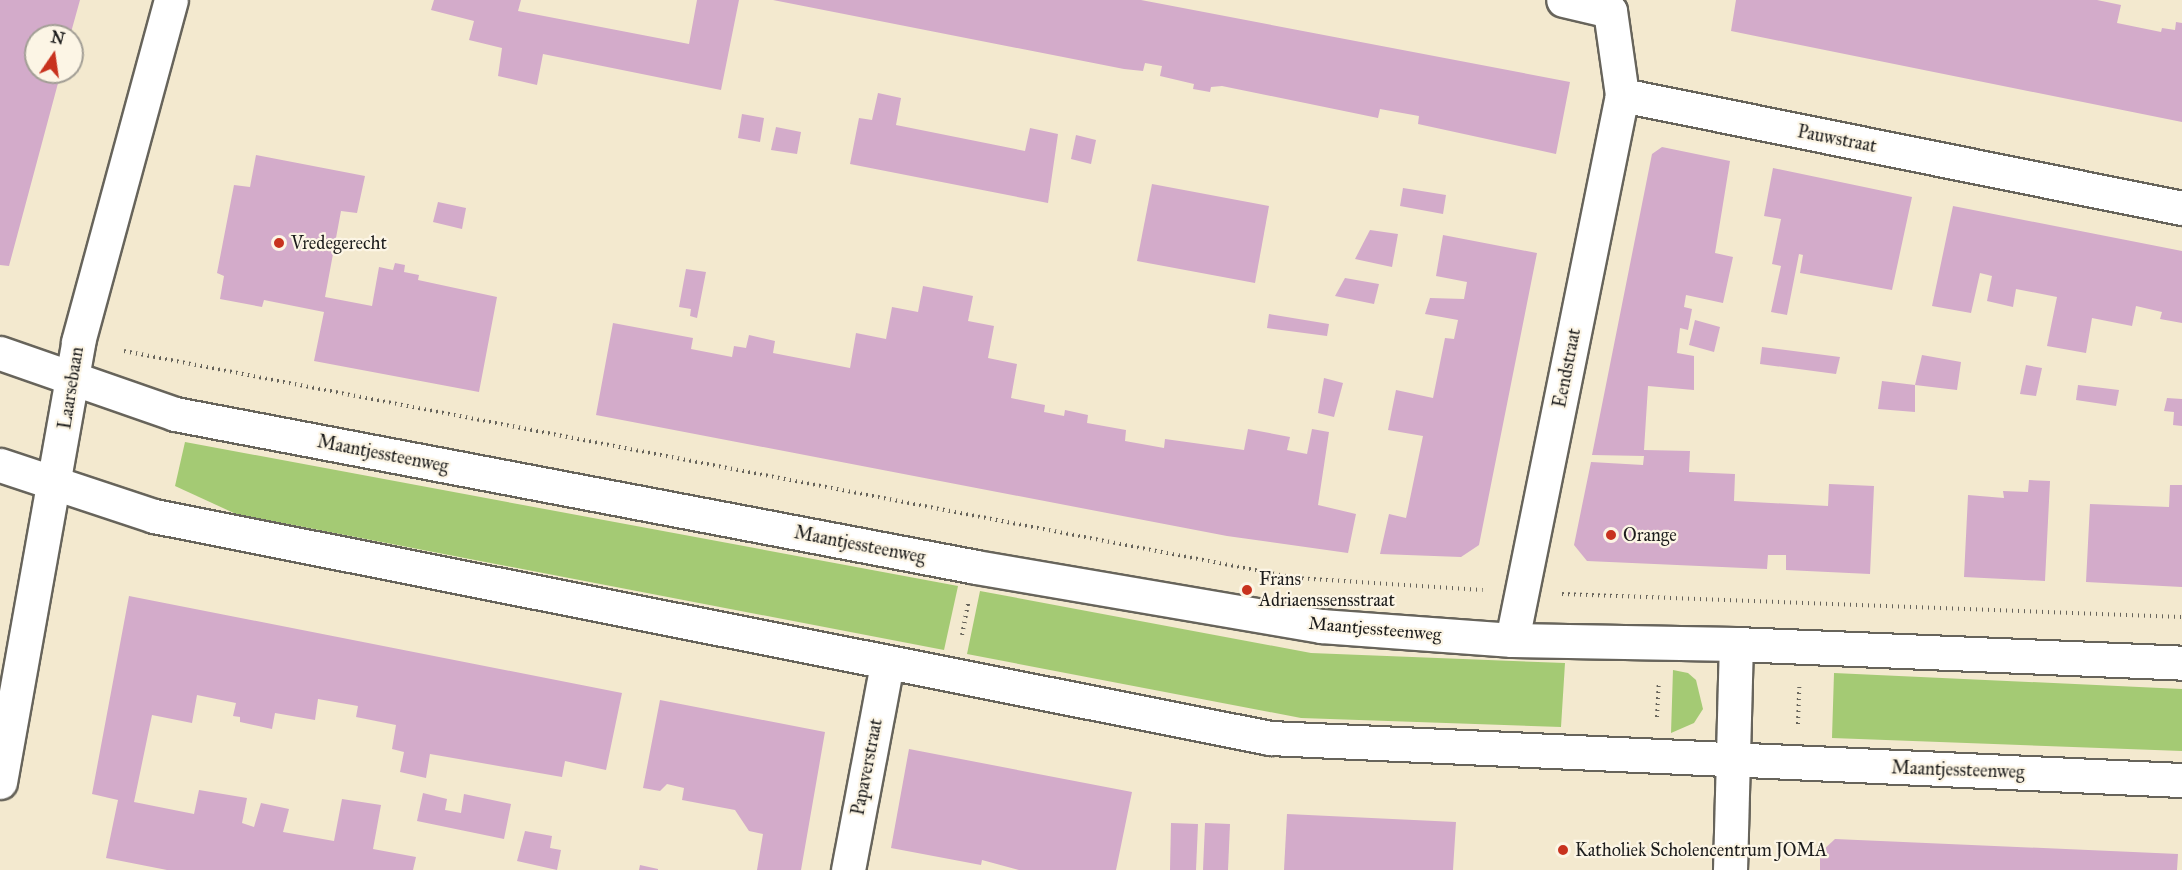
<!DOCTYPE html>
<style>
body{margin:0}
#map{position:relative;width:2182px;height:870px;overflow:hidden;background:#f3e9cf;font-family:"IM FELL Great Primer",serif}
div>[style]{position:absolute}
.green>*{inset:0;background:#a4ca74}
.building>*{inset:0;background:#d3abca}
.path>*{height:4px;margin-top:-2px;transform-origin:0;background:repeating-linear-gradient(90deg,#67645b 0 1.5px,transparent 0 6px)}
.roads{filter:drop-shadow(2px 0 #67645b) drop-shadow(-2px 0 #67645b) drop-shadow(0 2px #67645b) drop-shadow(0 -2px #67645b)}
.minor>*{height:33px;margin:-16.5px;padding:0 16.5px;transform-origin:16.5px;border-radius:16.5px;background:#fff}
.dots>*{width:16px;height:16px;translate:-50% -50%;box-sizing:border-box;border:3px solid #fcf5e5;border-radius:50%}
span{translate:-50% -50%;white-space:nowrap;text-align:center;line-height:1.15;-webkit-text-stroke:4.5px #fcf5e5;paint-order:stroke}
.street-label{font-size:18px;color:#1c1c1c}
.poi-label{font-size:18px;color:#1c1c1c}
.left{translate:0 -50%;text-align:left}
.north{position:absolute;left:24px;top:24px;width:60px;height:60px;box-sizing:border-box;background:#fcf5e5;border:2px solid #a29e95;border-radius:50%;rotate:13deg;font-size:16px;font-weight:700;line-height:24px;text-align:center;color:#1c1c1c}
.north::after{content:'';display:block;margin:auto;width:21px;height:27px;background:#c8321e;clip-path:polygon(50% 0,100% 100%,50% 72%,0 100%)}
</style>
<div id="map">
<div class="green">
<i style="clip-path:polygon(185px 442px,958px 586px,944px 650px,236px 514px,175px 486px)"></i>
<i style="clip-path:polygon(980px 591px,1311px 653px,1565px 663px,1561px 727px,1301px 718px,967px 654px)"></i>
<i style="clip-path:polygon(1673px 670px,1688px 673px,1696px 680px,1703px 709px,1694px 723px,1671px 733px)"></i>
<i style="clip-path:polygon(1834px 673px,2182px 689px,2182px 751px,1832px 738px)"></i>
</div>
<div class="building">
<i style="clip-path:polygon(0 0,80px 0,70px 36px,36px 36px,36px 72px,61px 72px,9px 266px,0 265px)"></i>
<i style="clip-path:polygon(434px 0,521px 0,518px 11px,689px 44px,697px 0,739px 0,721px 90px,543px 54px,537px 85px,498px 76px,502px 48px,469px 40px,474px 21px,431px 10px)"></i>
<i style="clip-path:polygon(773px 0,1141px 0,1570px 82px,1556px 154px,1418px 124px,1419px 116px,1380px 109px,1378px 118px,1222px 86px,1211px 87px,1210px 92px,1193px 89px,1194px 84px,1160px 76px,1162px 66px,1145px 63px,1143px 71px,1124px 69px)"></i>
<i style="clip-path:polygon(1736px 0,2097px 0,2121px 5px,2117px 23px,2161px 32px,2162px 28px,2175px 30px,2176px 22px,2182px 23px,2182px 122px,1731px 31px)"></i>
<i style="clip-path:polygon(878px 93px,901px 98px,896px 125px,1025px 151px,1030px 128px,1058px 134px,1048px 203px,850px 164px,859px 118px,872px 120px)"></i>
<i style="clip-path:polygon(742px 114px,764px 118px,760px 142px,738px 138px)"></i>
<i style="clip-path:polygon(776px 127px,801px 132px,797px 154px,771px 150px)"></i>
<i style="clip-path:polygon(1076px 135px,1096px 140px,1091px 164px,1071px 159px)"></i>
<i style="clip-path:polygon(1662px 147px,1730px 161px,1715px 253px,1733px 257px,1723px 303px,1686px 295px,1684px 307px,1692px 309px,1688px 330px,1680px 328px,1677px 353px,1694px 356px,1694px 390px,1648px 386px,1644px 450px,1690px 451px,1689px 472px,1735px 474px,1734px 501px,1828px 506px,1829px 484px,1874px 486px,1870px 574px,1786px 570px,1786px 555px,1768px 555px,1767px 569px,1587px 561px,1574px 545px,1591px 462px,1643px 465px,1644px 456px,1592px 455px,1652px 154px)"></i>
<i style="clip-path:polygon(256px 155px,365px 176px,357px 213px,341px 211px,325px 297px,372px 306px,379px 267px,393px 270px,395px 263px,405px 265px,404px 272px,419px 275px,418px 280px,497px 297px,479px 392px,314px 361px,324px 312px,264px 300px,262px 307px,220px 299px,224px 276px,217px 273px,234px 185px,250px 187px)"></i>
<i style="clip-path:polygon(1773px 168px,1912px 197px,1892px 290px,1800px 273px,1803px 255px,1799px 254px,1787px 315px,1771px 312px,1781px 266px,1772px 264px,1781px 219px,1764px 216px)"></i>
<i style="clip-path:polygon(1152px 184px,1269px 206px,1255px 283px,1137px 261px)"></i>
<i style="clip-path:polygon(1403px 188px,1446px 195px,1443px 214px,1400px 206px)"></i>
<i style="clip-path:polygon(438px 202px,466px 208px,462px 229px,433px 222px)"></i>
<i style="clip-path:polygon(1953px 206px,2182px 251px,2182px 323px,2160px 319px,2162px 312px,2136px 306px,2132px 326px,2092px 318px,2086px 353px,2047px 346px,2057px 297px,2016px 289px,2013px 307px,1987px 301px,1992px 276px,1980px 273px,1971px 313px,1932px 306px)"></i>
<i style="clip-path:polygon(1370px 230px,1398px 234px,1392px 267px,1355px 259px)"></i>
<i style="clip-path:polygon(1443px 235px,1537px 253px,1479px 545px,1461px 557px,1380px 554px,1389px 514px,1406px 518px,1423px 436px,1388px 430px,1396px 390px,1433px 398px,1445px 338px,1454px 339px,1458px 320px,1425px 314px,1430px 298px,1464px 299px,1467px 282px,1436px 276px)"></i>
<i style="clip-path:polygon(686px 269px,706px 272px,697px 318px,690px 316px,691px 309px,679px 307px)"></i>
<i style="clip-path:polygon(1345px 278px,1379px 284px,1374px 304px,1335px 296px)"></i>
<i style="clip-path:polygon(923px 286px,973px 296px,968px 321px,994px 326px,988px 358px,1017px 364px,1011px 398px,1045px 405px,1044px 412px,1064px 416px,1065px 410px,1088px 415px,1087px 423px,1126px 430px,1125px 441px,1164px 448px,1165px 439px,1244px 450px,1248px 429px,1290px 437px,1287px 450px,1307px 454px,1312px 429px,1329px 432px,1318px 505px,1356px 514px,1348px 553px,1227px 536px,596px 415px,613px 323px,693px 338px,691px 349px,732px 357px,734px 346px,746px 348px,749px 335px,775px 341px,773px 353px,850px 368px,856px 333px,886px 339px,892px 307px,918px 312px)"></i>
<i style="clip-path:polygon(1269px 314px,1329px 324px,1327px 336px,1267px 328px)"></i>
<i style="clip-path:polygon(1695px 320px,1720px 327px,1714px 352px,1689px 345px)"></i>
<i style="clip-path:polygon(1762px 347px,1840px 357px,1836px 374px,1760px 364px)"></i>
<i style="clip-path:polygon(1922px 355px,1961px 362px,1957px 390px,1915px 385px,1915px 412px,1878px 409px,1882px 381px,1915px 385px)"></i>
<i style="clip-path:polygon(2026px 365px,2042px 368px,2036px 396px,2020px 394px)"></i>
<i style="clip-path:polygon(1324px 378px,1343px 383px,1334px 417px,1318px 413px)"></i>
<i style="clip-path:polygon(2078px 385px,2119px 390px,2116px 406px,2076px 400px)"></i>
<i style="clip-path:polygon(2167px 398px,2182px 399px,2182px 426px,2173px 425px,2174px 412px,2164px 411px)"></i>
<i style="clip-path:polygon(2029px 480px,2050px 481px,2045px 581px,1964px 577px,1968px 495px,2004px 498px,2003px 491px,2028px 492px)"></i>
<i style="clip-path:polygon(2170px 485px,2182px 485px,2182px 587px,2086px 582px,2090px 504px,2169px 507px)"></i>
<i style="clip-path:polygon(129px 596px,622px 693px,606px 770px,565px 761px,562px 777px,430px 754px,426px 778px,400px 772px,404px 752px,392px 749px,396px 725px,356px 717px,358px 706px,318px 699px,315px 720px,275px 713px,272px 729px,240px 722px,240px 717px,233px 716px,236px 703px,197px 695px,192px 723px,152px 715px,134px 802px,194px 814px,199px 790px,247px 798px,242px 823px,254px 827px,261px 803px,289px 809px,283px 832px,334px 841px,342px 799px,381px 805px,373px 849px,416px 857px,413px 870px,167px 870px,106px 858px,118px 800px,92px 794px)"></i>
<i style="clip-path:polygon(660px 700px,825px 732px,801px 870px,757px 870px,763px 834px,749px 831px,735px 810px,682px 800px,684px 788px,667px 784px,660px 791px,643px 788px)"></i>
<i style="clip-path:polygon(909px 749px,1132px 792px,1116px 870px,1019px 870px,982px 860px,981px 865px,891px 848px)"></i>
<i style="clip-path:polygon(423px 793px,447px 799px,445px 810px,461px 813px,464px 794px,511px 804px,504px 839px,417px 821px)"></i>
<i style="clip-path:polygon(1287px 814px,1456px 822px,1453px 870px,1284px 870px)"></i>
<i style="clip-path:polygon(1171px 823px,1198px 824px,1196px 870px,1170px 870px)"></i>
<i style="clip-path:polygon(1205px 823px,1230px 824px,1228px 870px,1203px 870px)"></i>
<i style="clip-path:polygon(525px 831px,552px 836px,550px 848px,561px 850px,557px 870px,517px 861px)"></i>
<i style="clip-path:polygon(1835px 839px,2178px 854px,2177px 870px,1820px 870px,1820px 853px)"></i>
<i style="clip-path:polygon(640px 865px,658px 869px,658px 870px,639px 870px)"></i>
</div>
<div class="path">
<i style="left:124px;top:351px;width:1194px;rotate:10.96deg"></i>
<i style="left:1296px;top:578px;width:187px;rotate:3.7deg"></i>
<i style="left:1562px;top:594px;width:620px;rotate:2.12deg"></i>
<i style="left:962px;top:635px;width:32px;rotate:-79deg"></i>
<i style="left:1657px;top:717px;width:35px;rotate:-87deg"></i>
<i style="left:1798px;top:724px;width:37px;rotate:-88deg"></i>
</div>
<div class="roads">
<div class="minor">
<i style="left:1622px;top:95px;width:571px;rotate:11.41deg"></i>
<i style="left:0;top:353px;width:185px;rotate:19.2deg"></i>
<i style="left:175px;top:414px;width:815px;rotate:10.81deg"></i>
<i style="left:976px;top:567px;width:350px;rotate:9.7deg"></i>
<i style="left:1321px;top:626px;width:192px;rotate:4.2deg"></i>
<i style="left:1512px;top:640px;width:224px;rotate:1deg"></i>
<i style="left:1736px;top:644px;width:446px;rotate:2.4deg"></i>
<i style="left:0;top:465px;width:162px;rotate:18.3deg"></i>
<i style="left:154px;top:516px;width:1138px;rotate:11.25deg"></i>
<i style="left:1270px;top:738px;width:913px;rotate:2.64deg"></i>
<i style="left:1512px;top:640px;width:556px;rotate:-78.59deg"></i>
<i style="left:1622px;top:95px;width:85px;rotate:-98.1deg"></i>
<i style="left:1610px;top:11px;width:48px;rotate:-166.8deg"></i>
<i style="left:0;top:782px;width:447px;rotate:-79.9deg"></i>
<i style="left:78px;top:342px;width:354px;rotate:-74.8deg"></i>
<i style="left:848px;top:870px;width:211px;rotate:-79.3deg"></i>
<i style="left:1730px;top:870px;width:226px;rotate:-88.5deg"></i>
</div>
</div>
<div class="dots">
<i style="left:279px;top:243px;background:#c8321e"></i>
<i style="left:1611px;top:535px;background:#c8321e"></i>
<i style="left:1247px;top:590px;background:#c8321e"></i>
<i style="left:1563px;top:850px;background:#c8321e"></i>
</div>
<div class="street-label">
<span style="left:1837px;top:139px;rotate:11deg">Pauwstraat</span>
<span style="left:1567px;top:368px;rotate:-79deg">Eendstraat</span>
<span style="left:71px;top:388px;rotate:-81deg">Laarsebaan</span>
<span style="left:383px;top:454px;rotate:11deg">Maantjessteenweg</span>
<span style="left:860px;top:545px;rotate:11deg">Maantjessteenweg</span>
<span style="left:1375px;top:629px;rotate:5deg">Maantjessteenweg</span>
<span style="left:867px;top:767px;rotate:-79deg">Papaverstraat</span>
<span style="left:1958px;top:770px;rotate:2deg">Maantjessteenweg</span>
</div>
<div class="poi-label">
<span class="left" style="left:291px;top:243px">Vredegerecht</span>
<span class="left" style="left:1623px;top:535px">Orange</span>
<span class="left" style="left:1259px;top:590px">Frans<br>Adriaenssensstraat</span>
<span class="left" style="left:1575px;top:850px">Katholiek Scholencentrum JOMA</span>
</div>
<div class="north">N</div>
</div>
